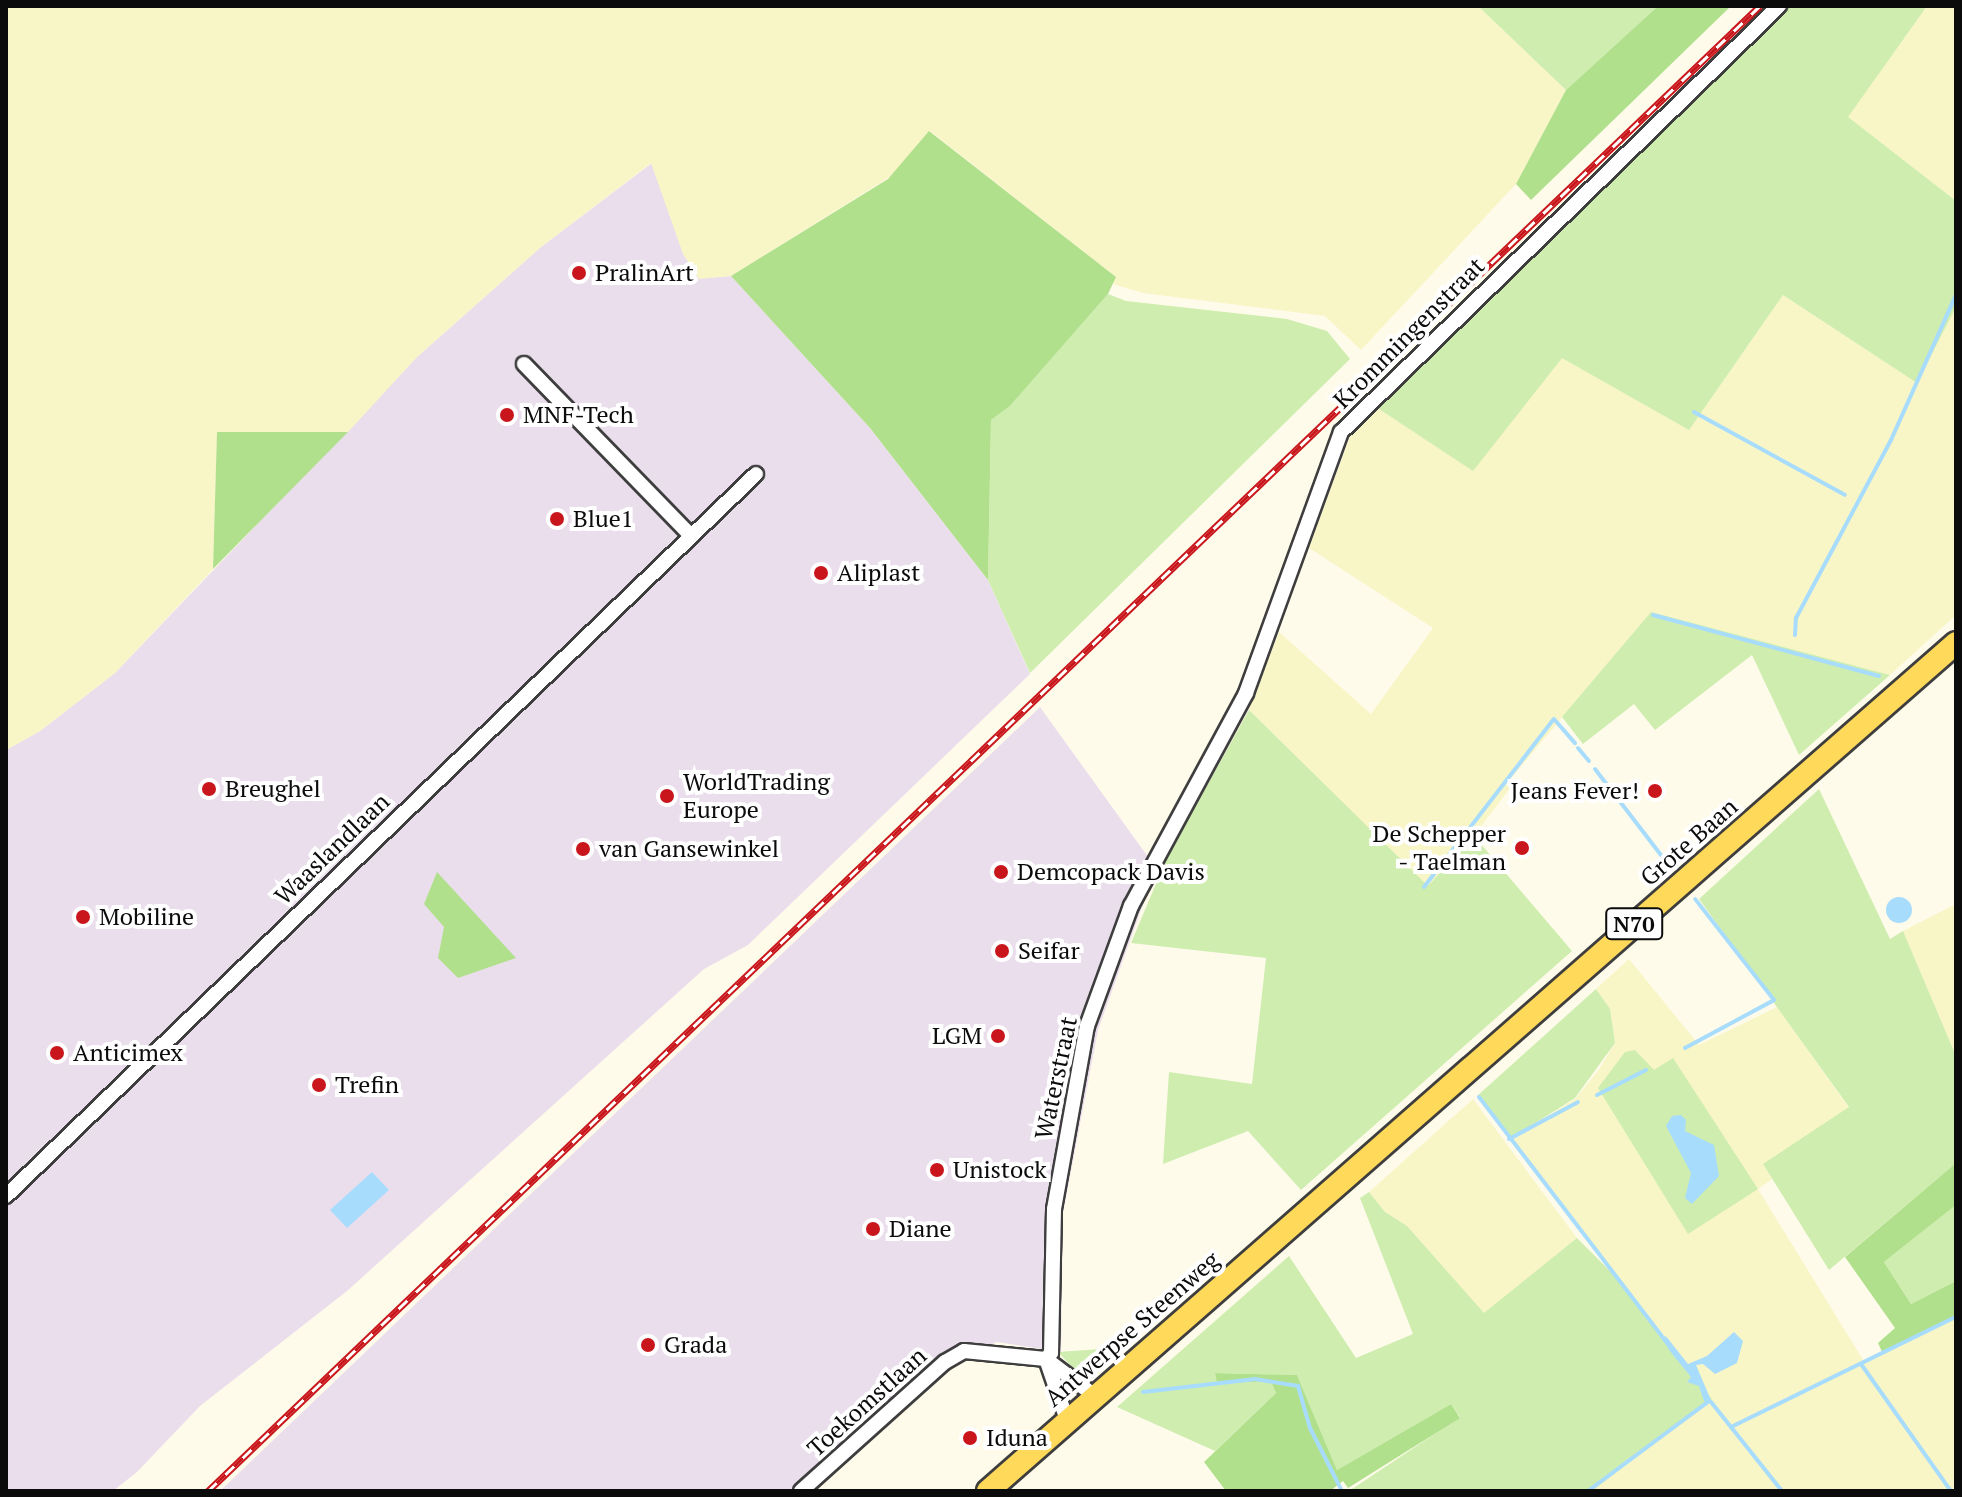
<!DOCTYPE html>
<style>
body{margin:0}
#map{position:relative;width:1962px;height:1497px;overflow:hidden;background:#fffbea;font-family:"PT Serif",serif}
div>[style]{position:absolute}
.industrial>*{inset:0;background:#eadeec}
.farmland>*{inset:0;background:#f8f5c7}
.green>*{inset:0;background:#ceedaf}
.forest>*{inset:0;background:#b1e08d}
.water>*{inset:0;background:#a8dcfd}
.round{border-radius:50%}
.stream>*{height:4px;margin:-2px;padding:0 2px;transform-origin:2px;border-radius:2px;background:#a8dcfd}
.roads{filter:drop-shadow(2px 0 #3e3e3e) drop-shadow(-2px 0 #3e3e3e) drop-shadow(0 2px #3e3e3e) drop-shadow(0 -2px #3e3e3e)}
.street>*{height:14px;margin:-7px;padding:0 7px;transform-origin:7px;border-radius:7px;background:#fff}
.primary>*{height:22px;margin:-11px;padding:0 11px;transform-origin:11px;border-radius:11px;background:#ffd95a}
.rail>*{height:7px;margin-top:-3.5px;transform-origin:0;background:repeating-linear-gradient(90deg,#fff 0 12px,#c9161c 0 24px);box-sizing:border-box;border-block:2px solid #c9161c}
.dots>*{width:22px;height:22px;translate:-50% -50%;box-sizing:border-box;border:4px solid #fff;border-radius:50%}
span{translate:-50% -50%;white-space:nowrap;text-align:center;line-height:1.15;-webkit-text-stroke:8px #fff;paint-order:stroke}
.shield-label span{padding:2px 6px;background:#fff;border:2px solid;border-radius:6px;-webkit-text-stroke-width:0}
.shield-label{font-size:22px;color:#0b0b0b;font-weight:700}
.poi-label{font-size:24px;color:#0b0b0b}
.left{translate:0 -50%;text-align:left}
.right{translate:-100% -50%;text-align:right}
.street-label{font-size:24px;color:#0b0b0b}
.frame{position:absolute;inset:0;border:8px solid #0b0b0b;pointer-events:none}
</style>
<div id="map">
<div class="industrial">
<i style="clip-path:polygon(652px 163px,683px 253px,699px 278px,731px 276px,870px 428px,988px 580px,1030px 674px,748px 945px,704px 969px,347px 1291px,200px 1406px,137px 1472px,113px 1491px,6px 1491px,6px 750px,40px 731px,115px 673px,417px 357px,541px 247px)"></i>
<i style="clip-path:polygon(1040px 707px,1156px 868px,1098px 1030px,1063px 1213px,1061px 1352px,997px 1342px,963px 1356px,813px 1491px,220px 1491px)"></i>
</div>
<div class="farmland">
<i style="clip-path:polygon(6px 6px,1478px 6px,1566px 90px,1516px 184px,1361px 350px,1325px 316px,1143px 293px,1113px 284px,1116px 277px,930px 131px,891px 176px,731px 276px,699px 279px,683px 254px,651px 163px,541px 247px,417px 357px,348px 432px,217px 433px,213px 569px,115px 673px,40px 731px,6px 750px)"></i>
<i style="clip-path:polygon(1927px 6px,1956px 6px,1956px 201px,1847px 117px)"></i>
<i style="clip-path:polygon(1783px 295px,1917px 383px,1956px 307px,1956px 615px,1890px 675px,1651px 612px,1506px 784px,1510px 788px,1474px 836px,1428px 887px,1249px 710px,1279px 632px,1371px 714px,1433px 628px,1309px 548px,1355px 423px,1373px 405px,1473px 470px,1561px 357px,1689px 430px)"></i>
<i style="clip-path:polygon(1956px 904px,1956px 1056px,1903px 931px)"></i>
<i style="clip-path:polygon(evenodd,1629px 959px,1699px 1045px,1777px 1007px,1849px 1108px,1763px 1164px,1772px 1179px,1758px 1189px,1865px 1363px,1956px 1316px,1956px 1491px,1592px 1491px,1711px 1399px,1510px 1139px,1575px 1099px,1598px 1071px,1615px 1043px,1610px 1009px,1596px 989px,1629px 959px,1635px 1050px,1654px 1071px,1602px 1098px,1635px 1050px)"></i>
<i style="clip-path:polygon(1473px 1099px,1577px 1238px,1484px 1314px,1407px 1226px,1385px 1212px,1369px 1192px)"></i>
</div>
<div class="green">
<i style="clip-path:polygon(1478px 6px,1658px 6px,1566px 90px)"></i>
<i style="clip-path:polygon(1786px 6px,1927px 6px,1848px 117px,1956px 201px,1956px 307px,1917px 383px,1783px 295px,1689px 430px,1562px 358px,1473px 471px,1373px 405px)"></i>
<i style="clip-path:polygon(1108px 294px,1126px 301px,1287px 319px,1327px 331px,1350px 359px,1030px 673px,988px 580px,991px 420px,1010px 406px)"></i>
<i style="clip-path:polygon(1651px 612px,1890px 675px,1799px 755px,1752px 655px,1655px 730px,1634px 704px,1583px 744px,1562px 717px)"></i>
<i style="clip-path:polygon(1249px 710px,1428px 886px,1474px 836px,1572px 951px,1301px 1190px,1248px 1131px,1163px 1164px,1169px 1072px,1252px 1084px,1266px 958px,1131px 943px,1166px 860px)"></i>
<i style="clip-path:polygon(1819px 789px,1890px 939px,1903px 931px,1956px 1056px,1956px 1163px,1829px 1270px,1763px 1164px,1849px 1107px,1699px 899px)"></i>
<i style="clip-path:polygon(1596px 989px,1610px 1009px,1615px 1043px,1575px 1098px,1510px 1139px,1477px 1096px)"></i>
<i style="clip-path:polygon(1635px 1050px,1654px 1070px,1673px 1058px,1758px 1189px,1688px 1234px,1598px 1088px,1625px 1052px)"></i>
<i style="clip-path:polygon(1369px 1192px,1385px 1212px,1407px 1226px,1484px 1313px,1577px 1238px,1619px 1280px,1712px 1399px,1592px 1491px,1349px 1491px,1460px 1417px,1451px 1404px,1337px 1470px,1297px 1375px,1215px 1373px,1217px 1384px,1272px 1381px,1276px 1393px,1215px 1451px,1117px 1407px,1289px 1256px,1356px 1358px,1413px 1334px,1360px 1198px)"></i>
<i style="clip-path:polygon(1956px 1205px,1956px 1281px,1911px 1304px,1884px 1262px)"></i>
<i style="clip-path:polygon(1115px 1348px,1120px 1353px,1096px 1374px,1074px 1369px,1058px 1352px)"></i>
</div>
<div class="forest">
<i style="clip-path:polygon(1658px 6px,1731px 6px,1531px 200px,1516px 184px,1566px 90px)"></i>
<i style="clip-path:polygon(929px 131px,1116px 277px,1108px 294px,1010px 406px,991px 420px,988px 580px,870px 428px,731px 276px,888px 179px)"></i>
<i style="clip-path:polygon(217px 432px,348px 432px,213px 569px)"></i>
<i style="clip-path:polygon(437px 872px,516px 958px,458px 978px,438px 958px,444px 927px,424px 904px)"></i>
<i style="clip-path:polygon(1956px 1163px,1956px 1205px,1884px 1262px,1911px 1304px,1956px 1281px,1956px 1316px,1883px 1354px,1878px 1343px,1895px 1328px,1845px 1257px)"></i>
<i style="clip-path:polygon(1215px 1373px,1297px 1375px,1337px 1470px,1451px 1404px,1460px 1418px,1348px 1488px,1343px 1481px,1330px 1491px,1226px 1491px,1204px 1462px,1276px 1393px,1271px 1381px,1217px 1384px)"></i>
</div>
<div class="water">
<i class="round" style="left:1886px;top:897px;width:26px;height:26px"></i>
<i style="clip-path:polygon(1681px 1115px,1686px 1120px,1685px 1131px,1714px 1145px,1719px 1176px,1692px 1204px,1685px 1198px,1691px 1173px,1666px 1126px,1672px 1116px)"></i>
<i style="clip-path:polygon(372px 1172px,389px 1190px,347px 1228px,330px 1210px)"></i>
<i style="clip-path:polygon(1734px 1332px,1743px 1341px,1737px 1363px,1715px 1374px,1703px 1364px,1696px 1365px,1713px 1405px,1704px 1401px,1699px 1386px,1687px 1382px,1691px 1377px,1669px 1350px,1665px 1335px,1688px 1364px,1707px 1356px)"></i>
</div>
<div class="stream">
<i style="left:1694px;top:412px;width:172px;rotate:28.8deg"></i>
<i style="left:1653px;top:615px;width:234px;rotate:15.1deg"></i>
<i style="left:1795px;top:635px;width:17px;rotate:-87deg"></i>
<i style="left:1796px;top:618px;width:202px;rotate:-61.9deg"></i>
<i style="left:1891px;top:440px;width:159px;rotate:-65.9deg"></i>
<i style="left:1578px;top:748px;width:17px;rotate:50deg"></i>
<i style="left:1595px;top:769px;width:120px;rotate:52.5deg"></i>
<i style="left:1424px;top:887px;width:212px;rotate:-52.3deg"></i>
<i style="left:1554px;top:719px;width:32px;rotate:49deg"></i>
<i style="left:1685px;top:1048px;width:101px;rotate:-28.3deg"></i>
<i style="left:1774px;top:1000px;width:128px;rotate:-128deg"></i>
<i style="left:1597px;top:1095px;width:55px;rotate:-27deg"></i>
<i style="left:1479px;top:1097px;width:315px;rotate:52.6deg"></i>
<i style="left:1509px;top:1139px;width:78px;rotate:-28.2deg"></i>
<i style="left:1861px;top:1364px;width:156px;rotate:54.7deg"></i>
<i style="left:1143px;top:1392px;width:113px;rotate:-6.6deg"></i>
<i style="left:1255px;top:1379px;width:44px;rotate:9.2deg"></i>
<i style="left:1298px;top:1386px;width:44px;rotate:74.1deg"></i>
<i style="left:1310px;top:1428px;width:71px;rotate:63.1deg"></i>
<i style="left:1711px;top:1402px;width:114px;rotate:51.4deg"></i>
<i style="left:1731px;top:1427px;width:250px;rotate:-26.1deg"></i>
<i style="left:1588px;top:1491px;width:149px;rotate:-36.6deg"></i>
</div>
<div class="roads">
<div class="street">
<i style="left:524px;top:364px;width:240px;rotate:45.8deg"></i>
<i style="left:6px;top:1196px;width:1041px;rotate:-43.91deg"></i>
<i style="left:1046px;top:1359px;width:8px;rotate:-50deg"></i>
<i style="left:1051px;top:1353px;width:144px;rotate:-88.8deg"></i>
<i style="left:1054px;top:1209px;width:186px;rotate:-79.8deg"></i>
<i style="left:1087px;top:1026px;width:128px;rotate:-69.9deg"></i>
<i style="left:1131px;top:906px;width:242px;rotate:-61.6deg"></i>
<i style="left:1246px;top:693px;width:278px;rotate:-70deg"></i>
<i style="left:1341px;top:432px;width:611px;rotate:-44.2deg"></i>
<i style="left:1046px;top:1359px;width:65px;rotate:71deg"></i>
<i style="left:801px;top:1491px;width:193px;rotate:-41.9deg"></i>
<i style="left:945px;top:1362px;width:22px;rotate:-30deg"></i>
<i style="left:964px;top:1351px;width:82px;rotate:5.6deg"></i>
<i style="left:1046px;top:1359px;width:61px;rotate:37.1deg"></i>
</div>
<div class="primary">
<i style="left:988px;top:1491px;width:1287px;rotate:-41.22deg"></i>
</div>
</div>
<div class="rail">
<i style="left:208px;top:1491px;width:2148px;rotate:-43.74deg"></i>
</div>
<div class="dots">
<i style="left:579px;top:273px;background:#c9161c"></i>
<i style="left:507px;top:415px;background:#c9161c"></i>
<i style="left:557px;top:519px;background:#c9161c"></i>
<i style="left:821px;top:573px;background:#c9161c"></i>
<i style="left:209px;top:789px;background:#c9161c"></i>
<i style="left:1655px;top:791px;background:#c9161c"></i>
<i style="left:667px;top:796px;background:#c9161c"></i>
<i style="left:1522px;top:848px;background:#c9161c"></i>
<i style="left:583px;top:849px;background:#c9161c"></i>
<i style="left:1001px;top:872px;background:#c9161c"></i>
<i style="left:83px;top:917px;background:#c9161c"></i>
<i style="left:1002px;top:951px;background:#c9161c"></i>
<i style="left:998px;top:1036px;background:#c9161c"></i>
<i style="left:57px;top:1053px;background:#c9161c"></i>
<i style="left:319px;top:1085px;background:#c9161c"></i>
<i style="left:937px;top:1170px;background:#c9161c"></i>
<i style="left:873px;top:1229px;background:#c9161c"></i>
<i style="left:648px;top:1345px;background:#c9161c"></i>
<i style="left:970px;top:1438px;background:#c9161c"></i>
</div>
<div class="shield-label">
<span style="left:1634px;top:924px">N70</span>
</div>
<div class="poi-label">
<span class="left" style="left:595px;top:273px">PralinArt</span>
<span class="left" style="left:523px;top:415px">MNF-Tech</span>
<span class="left" style="left:573px;top:519px">Blue1</span>
<span class="left" style="left:837px;top:573px">Aliplast</span>
<span class="left" style="left:683px;top:796px">WorldTrading<br>Europe</span>
<span class="left" style="left:225px;top:789px">Breughel</span>
<span class="right" style="left:1639px;top:791px">Jeans Fever!</span>
<span class="right" style="left:1506px;top:848px">De Schepper<br>- Taelman</span>
<span class="left" style="left:599px;top:849px">van Gansewinkel</span>
<span class="left" style="left:1017px;top:872px">Demcopack Davis</span>
<span class="left" style="left:99px;top:917px">Mobiline</span>
<span class="left" style="left:1018px;top:951px">Seifar</span>
<span class="right" style="left:982px;top:1036px">LGM</span>
<span class="left" style="left:73px;top:1053px">Anticimex</span>
<span class="left" style="left:335px;top:1085px">Trefin</span>
<span class="left" style="left:953px;top:1170px">Unistock</span>
<span class="left" style="left:889px;top:1229px">Diane</span>
<span class="left" style="left:664px;top:1345px">Grada</span>
<span class="left" style="left:986px;top:1438px">Iduna</span>
</div>
<div class="street-label">
<span style="left:1409px;top:333px;rotate:-45deg">Krommingenstraat</span>
<span style="left:1689px;top:842px;rotate:-41deg">Grote Baan</span>
<span style="left:332px;top:849px;rotate:-44deg">Waaslandlaan</span>
<span style="left:1056px;top:1078px;rotate:-78deg">Waterstraat</span>
<span style="left:1132px;top:1329px;rotate:-41deg">Antwerpse Steenweg</span>
<span style="left:867px;top:1402px;rotate:-42deg">Toekomstlaan</span>
</div>
<div class="frame"></div>
</div>
